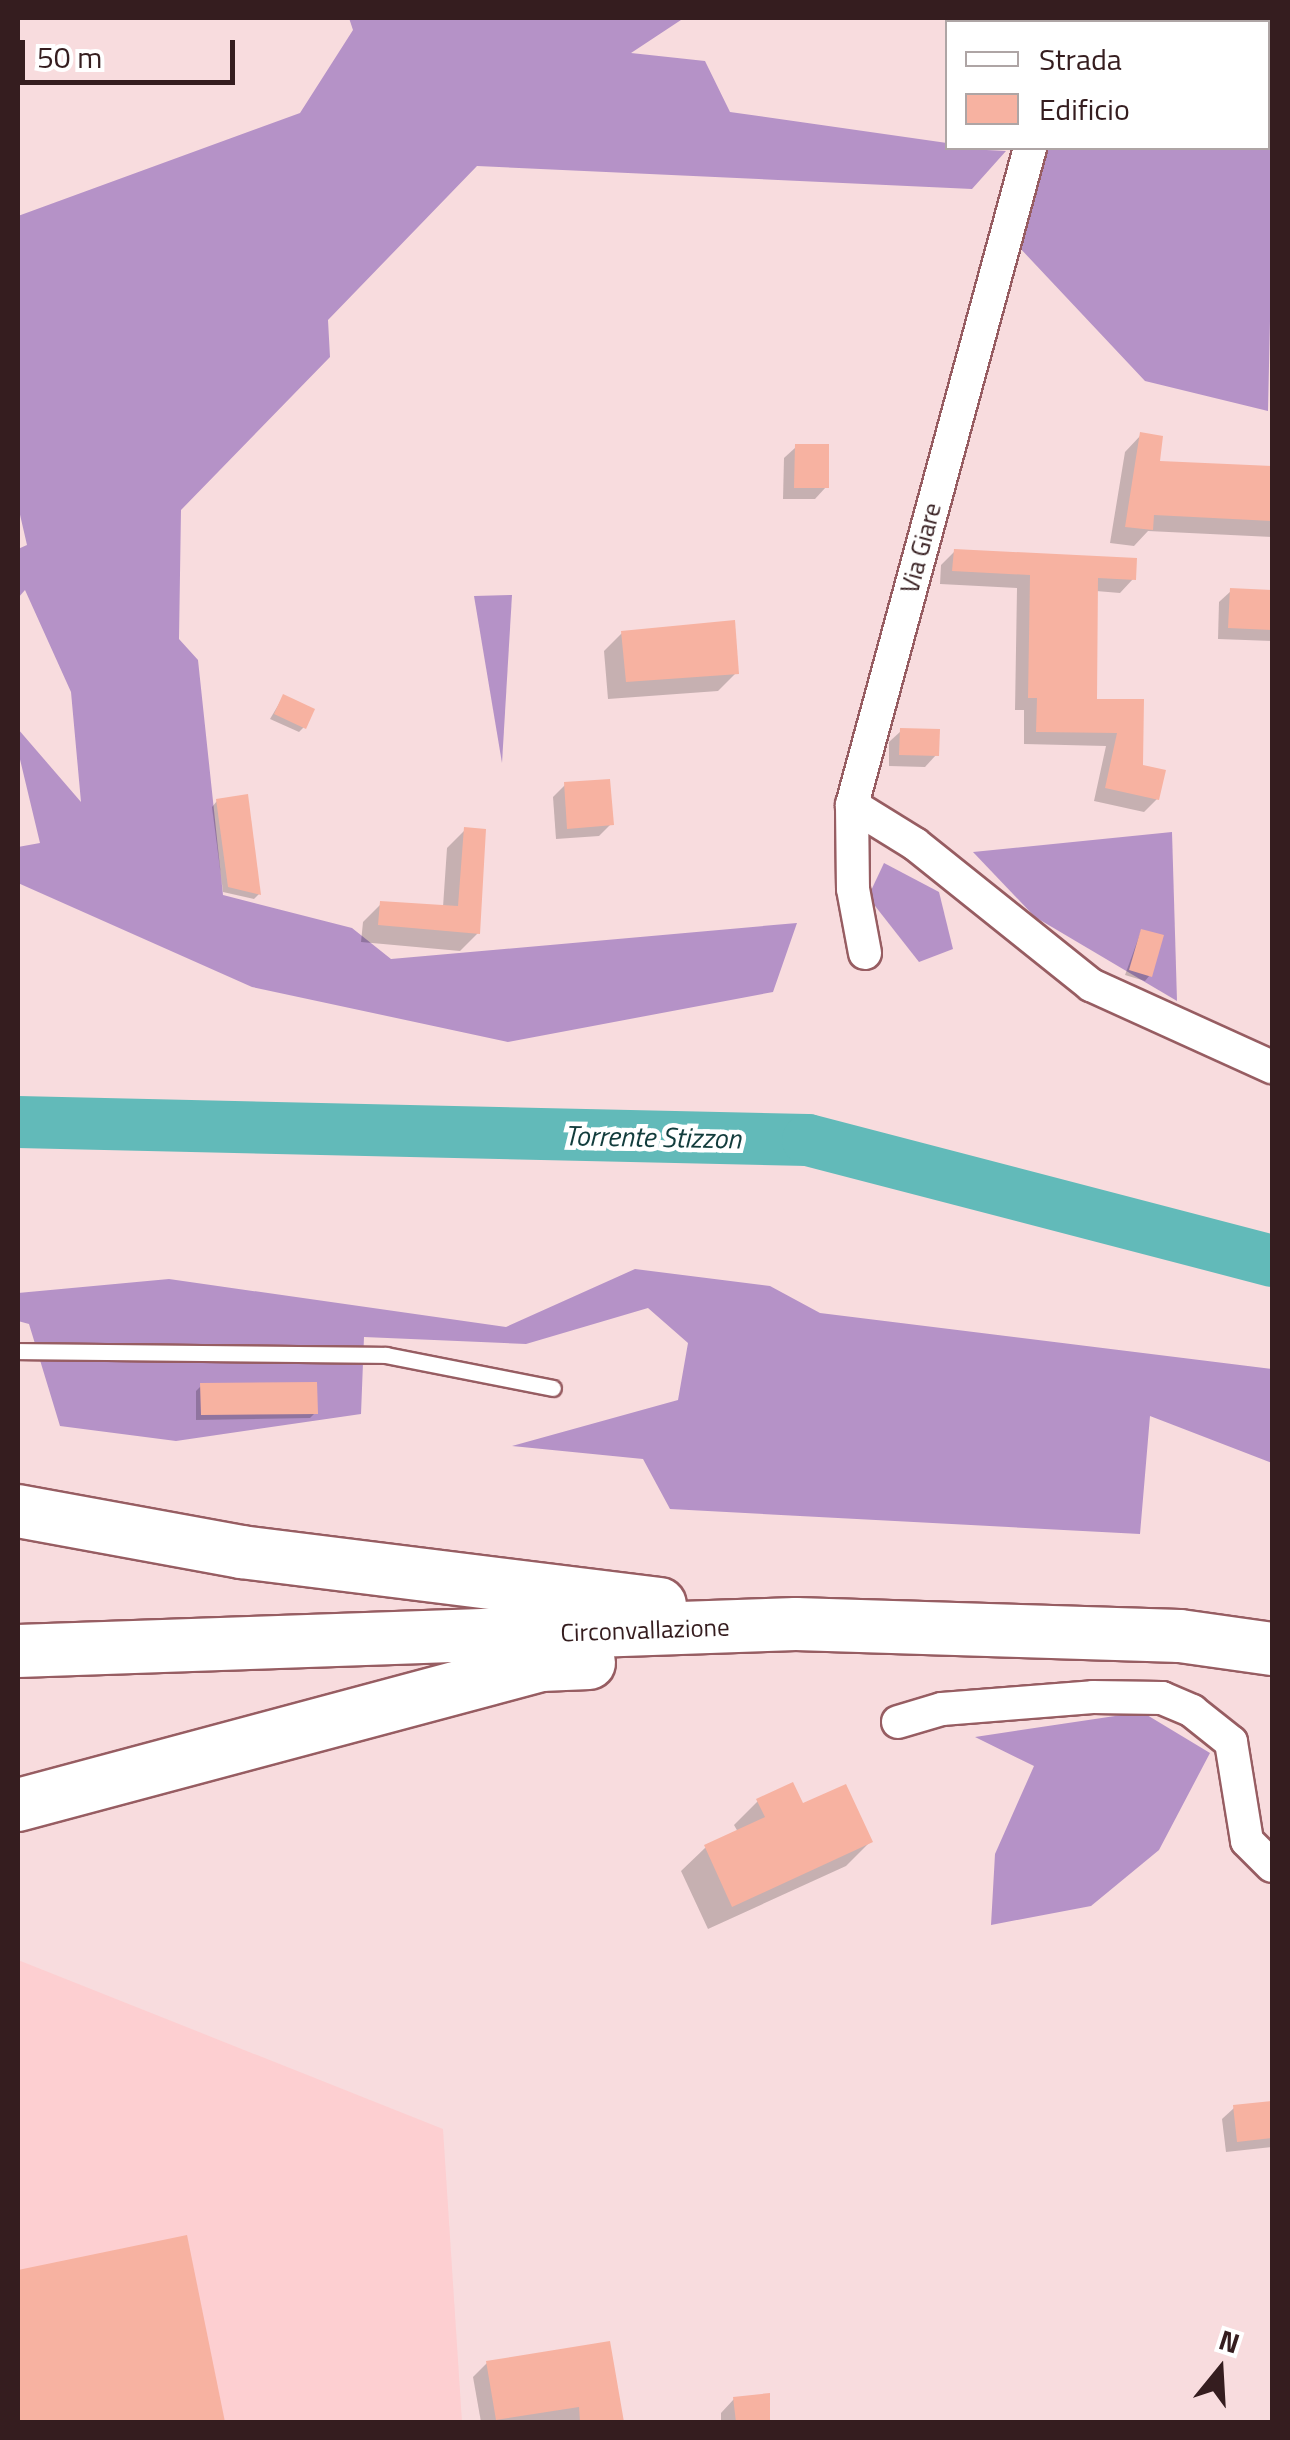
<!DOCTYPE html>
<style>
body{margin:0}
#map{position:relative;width:1290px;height:2440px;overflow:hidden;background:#f8dcde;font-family:"Titillium Web",sans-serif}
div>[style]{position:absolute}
.built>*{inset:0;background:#fdcfd1}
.forest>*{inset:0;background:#b592c7}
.shadow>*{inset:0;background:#0003}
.river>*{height:52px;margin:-26px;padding:0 26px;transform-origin:26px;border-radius:26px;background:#62bab9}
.building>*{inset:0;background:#f7b2a1}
.roads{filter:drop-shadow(2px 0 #975d62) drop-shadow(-2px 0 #975d62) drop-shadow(0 2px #975d62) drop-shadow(0 -2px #975d62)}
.service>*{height:15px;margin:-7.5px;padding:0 7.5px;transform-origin:7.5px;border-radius:7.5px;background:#fff}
.minor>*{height:32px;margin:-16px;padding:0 16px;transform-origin:16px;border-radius:16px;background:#fff}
.trunk>*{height:52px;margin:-26px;padding:0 26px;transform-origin:26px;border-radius:26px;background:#fff}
span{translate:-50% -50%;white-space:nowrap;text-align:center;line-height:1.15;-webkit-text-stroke:9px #fff;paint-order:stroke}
.street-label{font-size:25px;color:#351d1f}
.water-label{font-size:28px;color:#123c3c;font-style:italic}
.frame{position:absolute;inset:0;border:20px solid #351d1f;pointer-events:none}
.legend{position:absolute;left:945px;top:20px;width:325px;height:130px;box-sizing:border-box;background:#fff;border:2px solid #aea5a5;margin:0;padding:12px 18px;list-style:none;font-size:30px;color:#351d1f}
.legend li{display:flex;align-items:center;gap:20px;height:50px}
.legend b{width:50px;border:2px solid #aea5a5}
.north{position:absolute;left:1170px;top:2320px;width:100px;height:100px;-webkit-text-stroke:8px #fff;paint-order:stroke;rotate:18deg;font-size:28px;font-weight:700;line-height:40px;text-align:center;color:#351d1f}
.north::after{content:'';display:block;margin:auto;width:35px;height:45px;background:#351d1f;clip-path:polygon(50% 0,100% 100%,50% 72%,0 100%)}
.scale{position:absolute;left:20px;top:40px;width:215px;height:45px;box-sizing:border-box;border:5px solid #351d1f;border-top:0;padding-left:12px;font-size:30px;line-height:35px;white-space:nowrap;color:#351d1f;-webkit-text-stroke:8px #fff;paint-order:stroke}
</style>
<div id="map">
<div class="built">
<i style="clip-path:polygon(18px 1960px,443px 2129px,462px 2422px,18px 2422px)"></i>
</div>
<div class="forest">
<i style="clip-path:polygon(349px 18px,684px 18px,631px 53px,705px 61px,730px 112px,947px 143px,948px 148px,1006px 151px,972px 189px,477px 166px,328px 320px,330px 357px,181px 510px,179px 639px,198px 660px,223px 895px,352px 928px,391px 959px,797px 923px,773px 992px,508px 1042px,252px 987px,18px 883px,18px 847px,40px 843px,18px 751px,18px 729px,81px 802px,71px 692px,25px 590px,18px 598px,18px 549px,27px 545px,18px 506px,18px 216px,300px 113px,353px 30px)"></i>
<i style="clip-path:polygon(1272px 101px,1272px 231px,1268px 411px,1145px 381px,1018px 246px,1046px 148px,1268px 148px,1268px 102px)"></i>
<i style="clip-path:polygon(512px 595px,502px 763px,474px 596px)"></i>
<i style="clip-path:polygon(1172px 832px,1177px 1001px,1035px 917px,973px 852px)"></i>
<i style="clip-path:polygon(884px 863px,939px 892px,953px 949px,919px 962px,868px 897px)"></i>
<i style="clip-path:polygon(635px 1269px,770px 1286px,820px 1313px,1272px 1369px,1272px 1463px,1150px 1416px,1140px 1534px,670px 1509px,643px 1459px,512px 1446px,678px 1400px,688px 1343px,648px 1308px,526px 1344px,364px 1337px,361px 1414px,176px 1441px,60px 1426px,29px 1324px,18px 1321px,18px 1293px,169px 1279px,506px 1327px)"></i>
<i style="clip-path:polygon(1142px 1712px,1210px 1753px,1159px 1850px,1091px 1906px,991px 1925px,995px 1854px,1034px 1766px,975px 1737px)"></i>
</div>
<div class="shadow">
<i style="clip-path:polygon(1208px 18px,1272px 18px,1272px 64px,1268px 65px,1268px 22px,1209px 22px)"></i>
<i style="clip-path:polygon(1141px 435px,1157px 464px,1272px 469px,1272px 537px,1148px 531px,1134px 546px,1110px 543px,1125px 452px)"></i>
<i style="clip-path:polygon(796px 447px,826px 487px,815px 499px,783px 499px,784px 458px)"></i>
<i style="clip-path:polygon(955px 551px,1133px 579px,1120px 593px,1096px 591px,1094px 701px,1142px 702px,1140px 767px,1157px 799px,1144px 812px,1094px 801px,1106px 746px,1024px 744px,1024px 710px,1015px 710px,1017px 588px,940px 584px,941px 565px)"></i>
<i style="clip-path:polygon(1231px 591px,1272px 592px,1272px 641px,1218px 639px,1219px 602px)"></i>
<i style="clip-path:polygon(622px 633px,736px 673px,718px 691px,608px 699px,604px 651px)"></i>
<i style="clip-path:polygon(283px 697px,304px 727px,299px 732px,270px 719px)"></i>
<i style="clip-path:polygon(901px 731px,936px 755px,925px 767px,889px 766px,889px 742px)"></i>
<i style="clip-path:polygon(565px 785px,611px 824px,599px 836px,556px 839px,553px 797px)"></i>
<i style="clip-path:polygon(217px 801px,259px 894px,254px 899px,223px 892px,212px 807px)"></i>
<i style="clip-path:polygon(465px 830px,478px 933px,460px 951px,361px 942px,363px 922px,381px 904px,443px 907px,447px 848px)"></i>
<i style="clip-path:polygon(1141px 931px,1150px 975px,1145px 981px,1125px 975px)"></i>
<i style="clip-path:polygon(201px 1386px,315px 1413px,310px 1418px,196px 1420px,196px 1391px)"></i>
<i style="clip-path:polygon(758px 1801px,802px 1807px,870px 1842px,846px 1866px,708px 1929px,681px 1871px,705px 1848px,738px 1832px,734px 1825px)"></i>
<i style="clip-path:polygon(1272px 2103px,1272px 2147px,1226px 2152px,1222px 2119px,1234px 2108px)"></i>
<i style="clip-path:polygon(185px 2238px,223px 2422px,18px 2422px,18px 2272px)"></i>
<i style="clip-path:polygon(608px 2343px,621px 2422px,481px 2422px,473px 2377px,487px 2363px)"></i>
<i style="clip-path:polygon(768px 2395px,767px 2422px,698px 2422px,721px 2420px,721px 2413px,734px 2399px)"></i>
</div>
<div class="river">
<i style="left:18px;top:1122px;width:790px;rotate:1.31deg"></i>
<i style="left:808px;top:1140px;width:480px;rotate:14.6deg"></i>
</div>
<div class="building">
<i style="clip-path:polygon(1140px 432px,1163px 436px,1160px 461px,1272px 466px,1272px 521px,1154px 515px,1153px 530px,1125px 527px)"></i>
<i style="clip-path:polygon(795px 444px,829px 444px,829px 488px,794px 488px)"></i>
<i style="clip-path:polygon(954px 549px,1137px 558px,1136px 580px,1098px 578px,1097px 699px,1144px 699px,1143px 765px,1166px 770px,1159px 800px,1105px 788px,1117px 733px,1036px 732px,1037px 698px,1028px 698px,1030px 575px,952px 571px)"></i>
<i style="clip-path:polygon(1230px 588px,1272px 590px,1272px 630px,1228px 628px)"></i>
<i style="clip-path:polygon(735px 620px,739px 674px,626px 682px,621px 631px)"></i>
<i style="clip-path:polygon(283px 694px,315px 709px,306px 729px,274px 714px)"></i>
<i style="clip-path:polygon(900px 728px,940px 729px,939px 756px,899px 755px)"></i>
<i style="clip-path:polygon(610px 779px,614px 825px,567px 829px,564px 782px)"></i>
<i style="clip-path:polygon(248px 794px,261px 895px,228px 887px,216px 799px)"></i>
<i style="clip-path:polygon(464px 827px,486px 829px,480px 934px,378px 925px,380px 901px,458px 906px)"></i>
<i style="clip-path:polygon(1141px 929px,1164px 935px,1152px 977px,1129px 970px)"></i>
<i style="clip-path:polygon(317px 1382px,318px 1414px,201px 1415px,200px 1383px)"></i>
<i style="clip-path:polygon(793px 1782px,803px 1803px,846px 1784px,873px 1842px,732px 1907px,704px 1845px,765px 1817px,756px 1799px)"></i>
<i style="clip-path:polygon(1272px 2101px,1272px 2138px,1237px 2142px,1233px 2105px)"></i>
<i style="clip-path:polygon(187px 2235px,225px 2422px,18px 2422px,18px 2270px)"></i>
<i style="clip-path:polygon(610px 2341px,624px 2422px,580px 2422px,579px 2407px,496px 2420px,486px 2361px)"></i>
<i style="clip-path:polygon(770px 2393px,770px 2422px,736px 2422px,733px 2397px)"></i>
</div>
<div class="roads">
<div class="service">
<i style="left:18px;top:1351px;width:368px;rotate:0.6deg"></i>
<i style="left:386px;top:1355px;width:170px;rotate:11.2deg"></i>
</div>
<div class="minor">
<i style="left:1064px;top:22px;width:4px;rotate:-76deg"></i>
<i style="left:852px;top:805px;width:74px;rotate:31.8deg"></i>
<i style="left:915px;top:844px;width:226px;rotate:38.7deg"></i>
<i style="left:1091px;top:985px;width:199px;rotate:24.4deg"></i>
<i style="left:865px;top:953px;width:65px;rotate:-100.6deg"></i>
<i style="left:853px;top:889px;width:84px;rotate:-90.7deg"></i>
<i style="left:852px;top:805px;width:681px;rotate:-74.84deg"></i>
<i style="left:898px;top:1722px;width:46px;rotate:-16.5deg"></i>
<i style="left:942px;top:1709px;width:151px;rotate:-4.5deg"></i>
<i style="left:1093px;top:1697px;width:69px;rotate:0.8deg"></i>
<i style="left:1162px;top:1698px;width:33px;rotate:23deg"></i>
<i style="left:1192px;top:1711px;width:50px;rotate:38.5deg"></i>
<i style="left:1231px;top:1742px;width:100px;rotate:80.8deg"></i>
<i style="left:1247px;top:1841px;width:35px;rotate:45deg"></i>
</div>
<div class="trunk">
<i style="left:18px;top:1511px;width:227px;rotate:10.4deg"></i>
<i style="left:241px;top:1552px;width:422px;rotate:7.1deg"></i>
<i style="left:18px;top:1651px;width:778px;rotate:-1.99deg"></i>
<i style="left:796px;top:1624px;width:384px;rotate:1.8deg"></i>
<i style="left:1180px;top:1636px;width:93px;rotate:8deg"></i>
<i style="left:18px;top:1805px;width:541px;rotate:-14.99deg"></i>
<i style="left:541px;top:1665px;width:48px;rotate:-2.4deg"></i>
</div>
</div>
<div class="street-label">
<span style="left:921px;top:548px;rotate:-75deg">Via Giare</span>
<span style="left:645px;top:1630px;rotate:-2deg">Circonvallazione</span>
</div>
<div class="water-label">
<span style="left:653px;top:1137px;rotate:1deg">Torrente Stizzon</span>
</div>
<div class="frame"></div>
<ul class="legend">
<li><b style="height:12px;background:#fff"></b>Strada</li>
<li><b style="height:28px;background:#f7b2a1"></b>Edificio</li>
</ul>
<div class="north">N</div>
<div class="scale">50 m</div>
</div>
